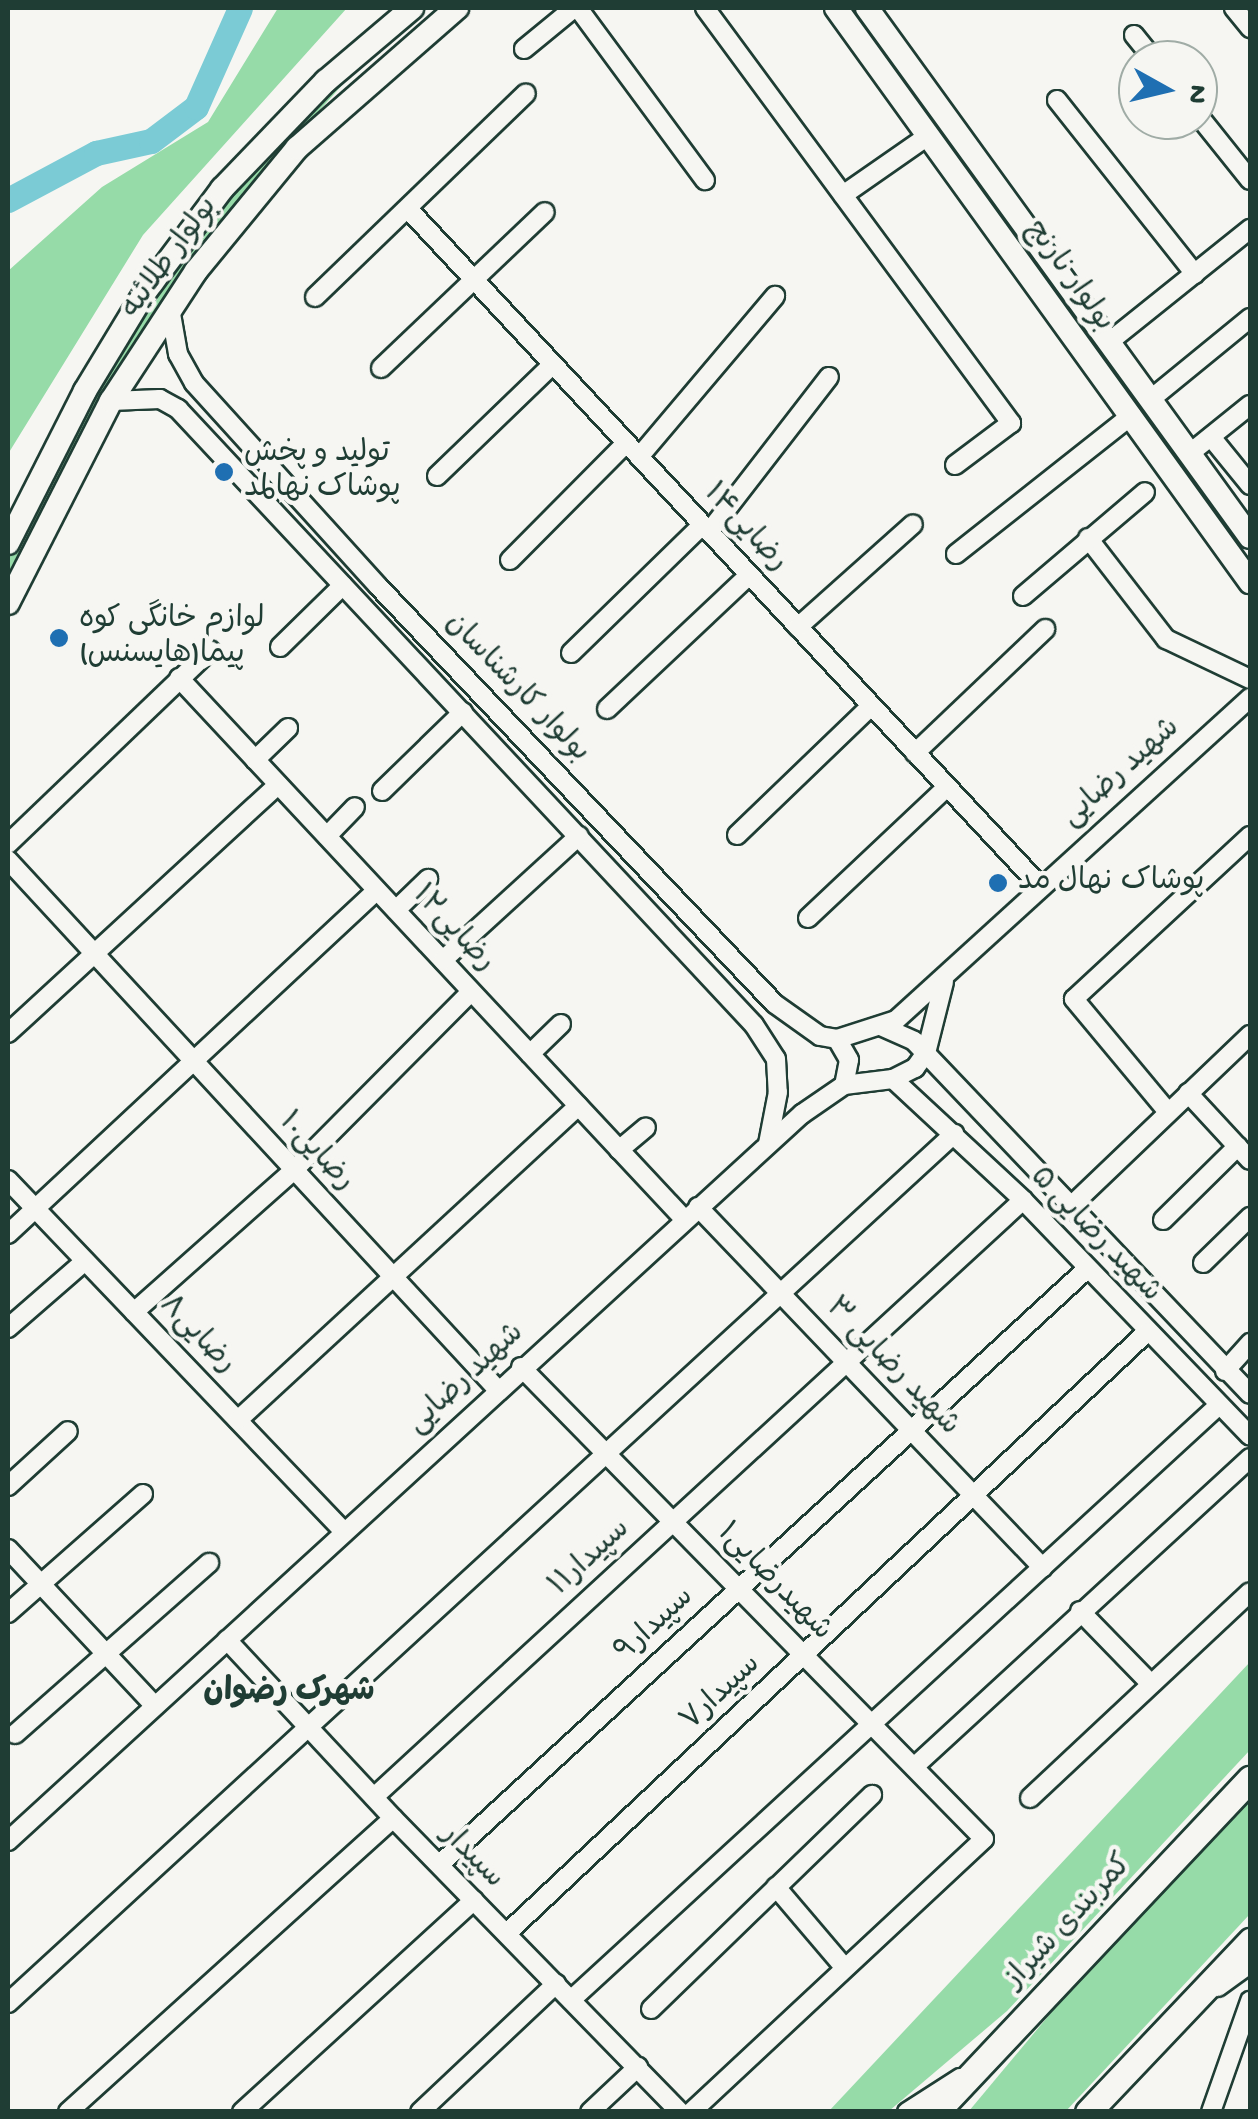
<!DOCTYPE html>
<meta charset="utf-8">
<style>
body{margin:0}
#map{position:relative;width:1258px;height:2119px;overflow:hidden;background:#f6f6f2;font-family:"Gochi Hand","Playpen Sans Arabic",sans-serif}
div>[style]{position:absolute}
.green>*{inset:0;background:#96dba8}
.river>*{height:25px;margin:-12.5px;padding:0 12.5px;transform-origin:12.5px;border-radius:12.5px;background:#7bcbd5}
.roads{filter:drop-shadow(2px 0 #1f3d34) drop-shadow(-2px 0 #1f3d34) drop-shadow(0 2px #1f3d34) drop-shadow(0 -2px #1f3d34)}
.minor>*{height:18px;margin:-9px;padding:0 9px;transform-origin:9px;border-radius:9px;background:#f6f6f2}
.major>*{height:22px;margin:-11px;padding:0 11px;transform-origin:11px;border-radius:11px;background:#f6f6f2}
.highway>*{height:25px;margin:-12.5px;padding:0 12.5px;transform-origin:12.5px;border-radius:12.5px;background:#f6f6f2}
.dots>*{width:28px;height:28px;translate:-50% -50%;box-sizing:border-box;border:5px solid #f6f6f2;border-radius:50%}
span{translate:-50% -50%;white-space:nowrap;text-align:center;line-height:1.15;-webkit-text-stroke:9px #f6f6f2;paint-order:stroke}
.street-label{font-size:30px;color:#1f3d34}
.poi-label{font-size:30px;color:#1f3d34}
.left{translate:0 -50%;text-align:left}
.neighbourhood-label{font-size:32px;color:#1f3d34;font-weight:700}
.frame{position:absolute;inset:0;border:10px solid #1f3d34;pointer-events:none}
.north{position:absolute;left:1118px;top:40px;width:100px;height:100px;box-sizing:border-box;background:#f6f6f2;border:2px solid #a0aca6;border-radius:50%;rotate:98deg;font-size:28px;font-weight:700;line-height:40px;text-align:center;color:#1f3d34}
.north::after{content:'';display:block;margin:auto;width:35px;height:45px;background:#1f6fb2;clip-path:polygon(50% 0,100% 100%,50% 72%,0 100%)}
</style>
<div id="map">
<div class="green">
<i style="clip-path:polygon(278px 8px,347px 8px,143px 235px,8px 454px,8px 271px,102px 187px,208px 122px)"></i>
<i style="clip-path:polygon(398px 35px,352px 74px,249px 189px,151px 319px,98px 406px,8px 587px,8px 561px,120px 346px,237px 183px,336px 81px)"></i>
<i style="clip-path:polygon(1250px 1662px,1250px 1750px,1007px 2011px,889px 2111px,829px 2111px)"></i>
<i style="clip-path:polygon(1250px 1800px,1250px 1914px,1066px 2111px,969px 2111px,1060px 2002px)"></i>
</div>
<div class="river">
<i style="left:8px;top:200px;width:100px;rotate:-28.1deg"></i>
<i style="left:96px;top:153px;width:56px;rotate:-12.3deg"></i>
<i style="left:151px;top:141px;width:56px;rotate:-37.1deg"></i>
<i style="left:196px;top:107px;width:108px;rotate:-66deg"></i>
</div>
<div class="roads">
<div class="minor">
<i style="left:578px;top:8px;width:214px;rotate:53.6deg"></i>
<i style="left:705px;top:8px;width:516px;rotate:53.6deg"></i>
<i style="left:1011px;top:423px;width:70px;rotate:143.1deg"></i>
<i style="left:1234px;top:8px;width:26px;rotate:51deg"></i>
<i style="left:1134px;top:35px;width:32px;rotate:51deg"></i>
<i style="left:524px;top:49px;width:65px;rotate:-39.4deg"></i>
<i style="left:1057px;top:100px;width:222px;rotate:51.6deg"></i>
<i style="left:1198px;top:115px;width:83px;rotate:51.3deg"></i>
<i style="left:843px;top:195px;width:103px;rotate:-34.8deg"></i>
<i style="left:409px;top:210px;width:925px;rotate:46.97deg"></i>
<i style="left:315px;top:297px;width:293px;rotate:-44deg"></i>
<i style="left:170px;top:308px;width:47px;rotate:80.1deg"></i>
<i style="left:178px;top:354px;width:33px;rotate:61deg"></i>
<i style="left:194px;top:383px;width:274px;rotate:47.8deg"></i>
<i style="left:378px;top:586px;width:576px;rotate:46.48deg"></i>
<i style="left:775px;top:1004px;width:55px;rotate:35.4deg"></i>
<i style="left:820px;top:1036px;width:17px;rotate:10deg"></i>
<i style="left:837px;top:1039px;width:62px;rotate:-17.9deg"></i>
<i style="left:896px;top:1020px;width:479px;rotate:-42.3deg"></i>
<i style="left:1109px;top:342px;width:181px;rotate:-38.7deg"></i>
<i style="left:381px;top:368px;width:226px;rotate:-43.6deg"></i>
<i style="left:1151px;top:399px;width:128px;rotate:-39.3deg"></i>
<i style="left:111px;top:401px;width:49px;rotate:-2.3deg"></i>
<i style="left:160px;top:399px;width:21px;rotate:29deg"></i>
<i style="left:178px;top:409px;width:843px;rotate:46.92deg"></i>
<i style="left:754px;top:1025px;width:40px;rotate:57.1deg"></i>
<i style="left:776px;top:1059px;width:33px;rotate:87deg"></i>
<i style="left:778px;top:1092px;width:53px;rotate:100.9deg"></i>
<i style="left:1211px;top:437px;width:62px;rotate:50.9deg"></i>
<i style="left:1189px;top:454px;width:78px;rotate:-38.8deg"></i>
<i style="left:639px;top:457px;width:211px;rotate:-49.8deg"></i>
<i style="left:437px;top:476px;width:161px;rotate:-44deg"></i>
<i style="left:709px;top:532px;width:196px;rotate:-52.3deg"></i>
<i style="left:1088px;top:538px;width:128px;rotate:52.3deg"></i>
<i style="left:1166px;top:639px;width:93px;rotate:25.5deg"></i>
<i style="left:956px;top:554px;width:224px;rotate:-38.3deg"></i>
<i style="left:510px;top:560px;width:165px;rotate:-45.2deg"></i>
<i style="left:1023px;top:596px;width:160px;rotate:-40.4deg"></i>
<i style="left:798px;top:627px;width:154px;rotate:-41.8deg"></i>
<i style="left:280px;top:647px;width:88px;rotate:-44.5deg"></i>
<i style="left:571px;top:653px;width:183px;rotate:-44.3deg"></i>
<i style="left:179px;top:678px;width:740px;rotate:46.97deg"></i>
<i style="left:607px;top:709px;width:195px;rotate:-43.3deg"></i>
<i style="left:915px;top:753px;width:180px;rotate:-43.6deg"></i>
<i style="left:255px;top:760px;width:46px;rotate:-44.1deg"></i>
<i style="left:382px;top:791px;width:113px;rotate:-44.3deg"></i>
<i style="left:737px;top:835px;width:186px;rotate:-43.9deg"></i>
<i style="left:327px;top:836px;width:40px;rotate:-46deg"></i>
<i style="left:8px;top:844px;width:280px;rotate:-43.8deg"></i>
<i style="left:8px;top:860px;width:720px;rotate:47.25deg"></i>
<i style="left:396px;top:910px;width:45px;rotate:-44.1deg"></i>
<i style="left:808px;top:918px;width:191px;rotate:-43.3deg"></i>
<i style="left:443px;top:960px;width:184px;rotate:-42.4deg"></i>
<i style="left:883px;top:1027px;width:34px;rotate:24deg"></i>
<i style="left:914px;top:1041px;width:487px;rotate:46.4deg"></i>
<i style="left:8px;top:1033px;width:367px;rotate:-42.6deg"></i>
<i style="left:837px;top:1039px;width:24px;rotate:60deg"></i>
<i style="left:849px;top:1060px;width:25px;rotate:101deg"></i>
<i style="left:530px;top:1054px;width:43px;rotate:-44.1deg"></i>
<i style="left:893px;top:1079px;width:178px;rotate:42.9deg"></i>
<i style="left:1023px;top:1200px;width:327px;rotate:46.1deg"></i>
<i style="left:1188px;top:1093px;width:91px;rotate:47.2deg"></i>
<i style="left:1168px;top:1112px;width:147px;rotate:-129.8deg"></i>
<i style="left:1074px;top:999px;width:240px;rotate:-42.8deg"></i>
<i style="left:619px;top:1150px;width:35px;rotate:-40deg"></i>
<i style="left:8px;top:1180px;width:486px;rotate:46.3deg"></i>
<i style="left:698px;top:1207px;width:499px;rotate:46.3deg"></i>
<i style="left:1070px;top:1207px;width:249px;rotate:-43.7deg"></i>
<i style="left:1163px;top:1220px;width:105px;rotate:-44.6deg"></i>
<i style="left:8px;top:1234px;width:504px;rotate:-42.99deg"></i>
<i style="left:1203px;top:1263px;width:66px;rotate:-44.4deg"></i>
<i style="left:134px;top:1312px;width:214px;rotate:-41.6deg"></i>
<i style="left:294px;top:1170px;width:251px;rotate:-45.2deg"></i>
<i style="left:8px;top:1328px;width:102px;rotate:-41deg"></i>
<i style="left:521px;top:1367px;width:661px;rotate:45.55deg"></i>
<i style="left:984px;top:1839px;width:400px;rotate:137deg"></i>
<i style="left:1225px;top:1371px;width:38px;rotate:-48deg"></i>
<i style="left:238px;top:1420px;width:463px;rotate:-42.7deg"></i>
<i style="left:8px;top:1486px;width:81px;rotate:-42.5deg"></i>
<i style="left:8px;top:1549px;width:215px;rotate:46.9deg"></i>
<i style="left:1080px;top:1611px;width:102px;rotate:45.8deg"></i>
<i style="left:8px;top:1613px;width:180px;rotate:-41.4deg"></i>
<i style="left:227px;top:1640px;width:243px;rotate:47deg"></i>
<i style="left:393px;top:1818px;width:411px;rotate:45.7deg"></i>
<i style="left:15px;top:1734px;width:259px;rotate:-41.4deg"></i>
<i style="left:914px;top:1767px;width:456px;rotate:-42.6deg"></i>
<i style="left:374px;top:1797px;width:882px;rotate:-42.61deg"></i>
<i style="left:1030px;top:1798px;width:301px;rotate:-43.1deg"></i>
<i style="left:8px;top:1841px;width:1077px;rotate:-42.48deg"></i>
<i style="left:802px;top:1114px;width:51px;rotate:-34.6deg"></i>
<i style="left:844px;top:1085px;width:49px;rotate:-7deg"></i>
<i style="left:893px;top:1079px;width:25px;rotate:-27deg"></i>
<i style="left:915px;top:1068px;width:19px;rotate:-54deg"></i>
<i style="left:926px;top:1053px;width:73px;rotate:-75.8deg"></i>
<i style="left:440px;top:1864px;width:880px;rotate:-42.61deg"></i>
<i style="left:776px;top:1887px;width:106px;rotate:49.6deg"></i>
<i style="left:507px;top:1933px;width:878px;rotate:-43.2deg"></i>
<i style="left:1218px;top:1987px;width:39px;rotate:-36deg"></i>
<i style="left:571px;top:2000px;width:880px;rotate:-42.56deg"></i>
<i style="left:8px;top:2003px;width:1285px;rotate:-42.57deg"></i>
<i style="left:651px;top:2009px;width:308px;rotate:-44.1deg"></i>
<i style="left:68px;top:2112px;width:438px;rotate:-42.1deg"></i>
<i style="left:242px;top:2112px;width:314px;rotate:-42.4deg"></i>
<i style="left:420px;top:2112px;width:187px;rotate:-43.3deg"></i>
<i style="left:590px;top:2112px;width:66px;rotate:-43.2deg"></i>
<i style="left:907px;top:2112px;width:63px;rotate:-32.7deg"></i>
<i style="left:1211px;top:2112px;width:118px;rotate:-70.6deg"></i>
</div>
<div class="major">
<i style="left:836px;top:8px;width:708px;rotate:54.2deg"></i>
<i style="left:867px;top:8px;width:653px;rotate:54.1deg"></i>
<i style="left:8px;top:543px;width:170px;rotate:-63.1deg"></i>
<i style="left:85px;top:391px;width:116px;rotate:-58.8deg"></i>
<i style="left:145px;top:292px;width:129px;rotate:-53.2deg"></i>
<i style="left:222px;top:189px;width:150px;rotate:-46.1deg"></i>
<i style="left:326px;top:81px;width:113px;rotate:-40.3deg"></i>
<i style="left:8px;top:603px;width:227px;rotate:-63deg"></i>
<i style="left:111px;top:401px;width:155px;rotate:-56.8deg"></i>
<i style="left:196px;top:271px;width:159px;rotate:-50.6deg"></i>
<i style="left:297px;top:148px;width:213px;rotate:-41.2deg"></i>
</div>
<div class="highway">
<i style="left:936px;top:2112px;width:458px;rotate:-46.7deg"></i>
<i style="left:1088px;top:2112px;width:236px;rotate:-46.5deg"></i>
</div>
</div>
<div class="dots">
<i style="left:224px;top:472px;background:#1f6fb2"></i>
<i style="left:59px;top:638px;background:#1f6fb2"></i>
<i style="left:998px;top:883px;background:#1f6fb2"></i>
</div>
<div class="street-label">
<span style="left:171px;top:259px;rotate:-54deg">بولوار طلائیه</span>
<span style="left:1068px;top:277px;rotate:54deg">بولوار نارنج</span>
<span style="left:744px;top:529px;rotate:47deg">رضایی۱۴</span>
<span style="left:516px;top:689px;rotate:46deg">بولوار کارشناسان</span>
<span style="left:1122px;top:774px;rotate:-42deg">شهید رضایی</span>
<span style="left:452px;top:930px;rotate:47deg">رضایی۱۲</span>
<span style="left:315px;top:1153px;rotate:47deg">رضایی۱۰</span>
<span style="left:1094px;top:1236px;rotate:46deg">شهید رضایی ۵</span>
<span style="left:196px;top:1336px;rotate:46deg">رضایی۸</span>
<span style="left:891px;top:1368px;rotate:46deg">شهید رضایی ۳</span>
<span style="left:467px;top:1380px;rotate:-43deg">شهید رضایی</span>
<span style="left:591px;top:1559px;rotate:-43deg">سپیدار۱۱</span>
<span style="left:773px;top:1583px;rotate:46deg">شهیدرضایی۱</span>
<span style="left:656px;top:1626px;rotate:-43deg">سپیدار۹</span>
<span style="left:722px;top:1694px;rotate:-43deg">سپیدار۷</span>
<span style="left:471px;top:1858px;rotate:45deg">سپیدار</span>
<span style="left:1070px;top:1923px;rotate:-47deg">کمربندی شیراز</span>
</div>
<div class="poi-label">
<span class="left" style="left:244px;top:472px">تولید و پخش<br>پوشاک نهالمد</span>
<span class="left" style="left:79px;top:638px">لوازم خانگی کوه<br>پیما(هایسنس)</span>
<span class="left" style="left:1018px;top:883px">پوشاک نهال مد</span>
</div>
<div class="neighbourhood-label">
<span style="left:289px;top:1693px">شهرک رضوان</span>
</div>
<div class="frame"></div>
<div class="north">N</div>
</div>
